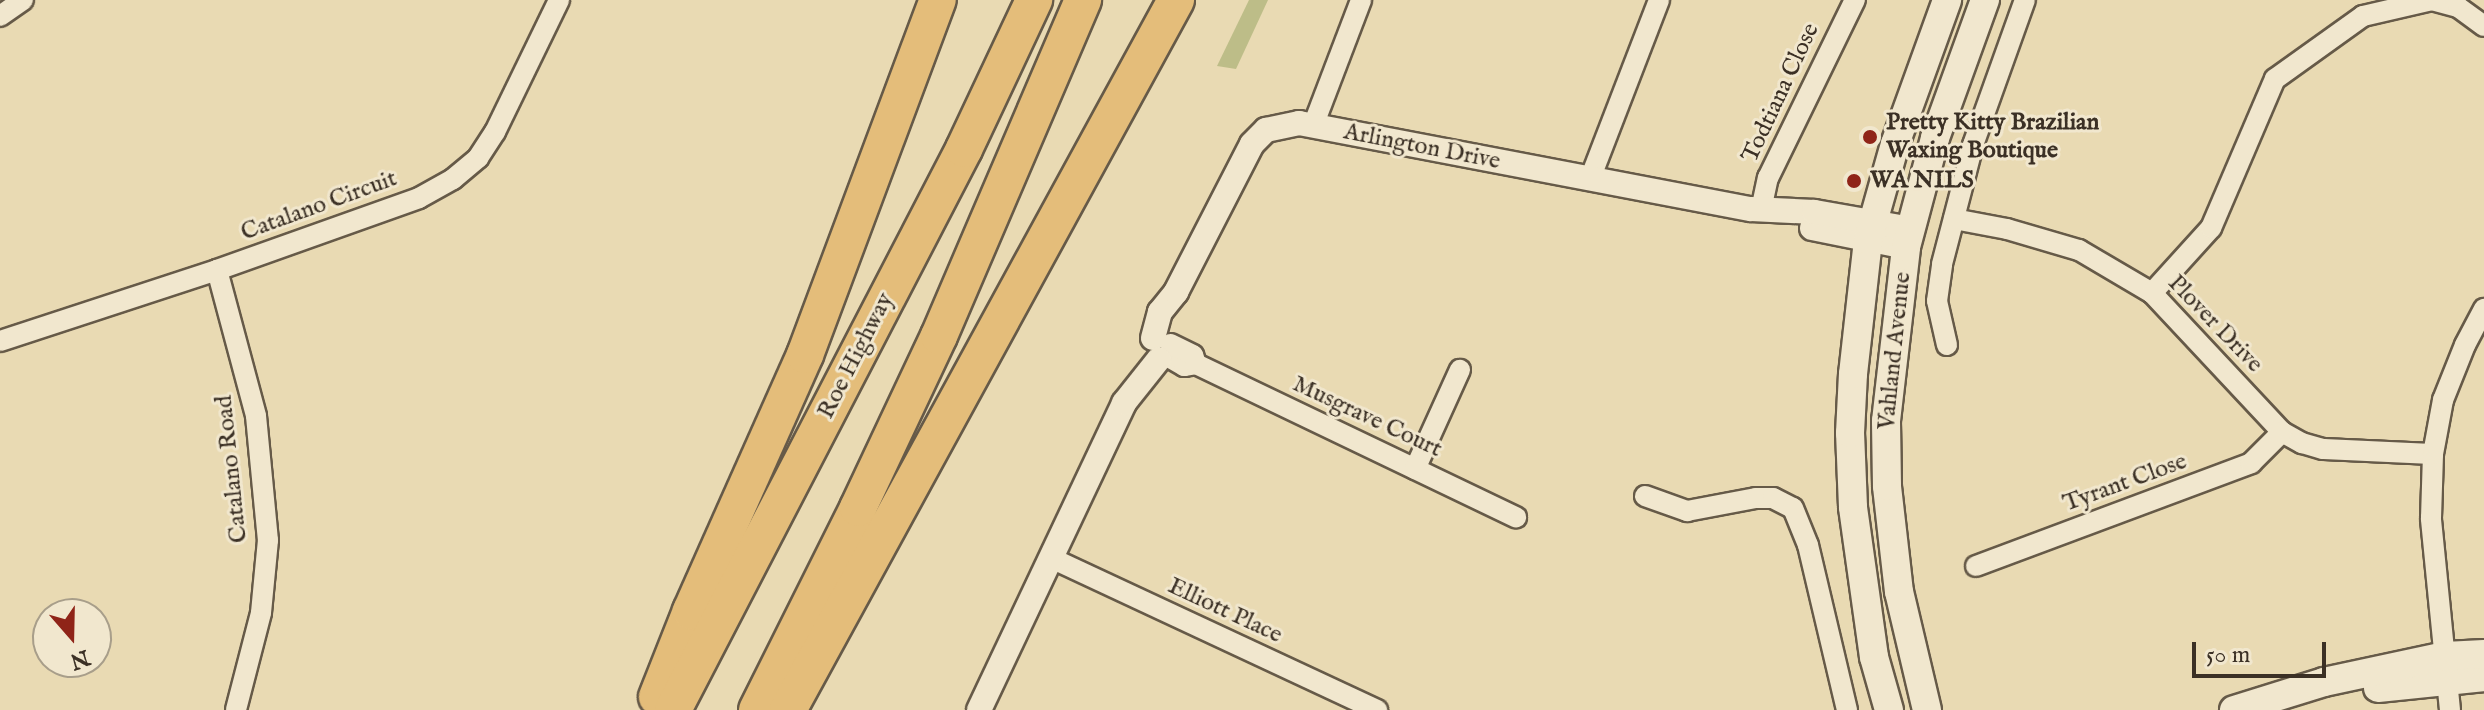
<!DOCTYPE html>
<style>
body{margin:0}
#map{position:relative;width:2484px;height:710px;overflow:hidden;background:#e9dab3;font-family:"IM FELL English",serif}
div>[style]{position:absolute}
.green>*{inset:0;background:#bdbd88}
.roads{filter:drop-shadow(2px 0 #665a48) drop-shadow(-2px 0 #665a48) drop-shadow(0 2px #665a48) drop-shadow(0 -2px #665a48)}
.minor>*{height:20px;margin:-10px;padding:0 10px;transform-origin:10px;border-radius:10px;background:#f1e7ce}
.tertiary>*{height:24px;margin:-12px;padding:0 12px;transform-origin:12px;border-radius:12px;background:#f1e7ce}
.secondary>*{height:28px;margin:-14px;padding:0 14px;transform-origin:14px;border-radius:14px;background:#f1e7ce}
.motorway>*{height:36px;margin:-18px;padding:0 18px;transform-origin:18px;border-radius:18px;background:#e4bd7a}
.dots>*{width:22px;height:22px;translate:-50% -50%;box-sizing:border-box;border:4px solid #f1e7ce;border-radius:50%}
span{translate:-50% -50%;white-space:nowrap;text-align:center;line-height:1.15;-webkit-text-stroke:6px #f1e7ce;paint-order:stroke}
.street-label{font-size:24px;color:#3b3025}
.poi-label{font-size:24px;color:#3b3025;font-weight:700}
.left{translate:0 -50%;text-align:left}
.north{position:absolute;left:32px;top:598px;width:80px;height:80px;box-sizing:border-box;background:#f1e7ce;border:2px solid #a89e8a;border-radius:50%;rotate:160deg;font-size:22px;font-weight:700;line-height:32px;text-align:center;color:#3b3025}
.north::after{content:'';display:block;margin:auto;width:28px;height:36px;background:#8f2418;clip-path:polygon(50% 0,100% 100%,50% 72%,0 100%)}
.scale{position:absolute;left:2192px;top:642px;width:134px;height:36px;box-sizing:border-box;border:4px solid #3b3025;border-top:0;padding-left:10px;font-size:24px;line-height:28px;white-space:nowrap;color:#3b3025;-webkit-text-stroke:6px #f1e7ce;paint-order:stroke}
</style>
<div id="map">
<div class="green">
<i style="clip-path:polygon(1249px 0,1268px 0,1236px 69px,1217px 66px)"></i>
</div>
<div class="roads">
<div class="minor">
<i style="left:0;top:16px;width:28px;rotate:-35deg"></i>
<i style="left:1313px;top:126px;width:135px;rotate:-69.1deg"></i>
<i style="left:1590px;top:179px;width:192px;rotate:-68.9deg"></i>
<i style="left:1761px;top:210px;width:33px;rotate:-78deg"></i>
<i style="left:1768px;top:178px;width:198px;rotate:-64deg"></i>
<i style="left:1954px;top:219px;width:54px;rotate:10.7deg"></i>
<i style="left:2007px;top:229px;width:75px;rotate:16.3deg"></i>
<i style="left:2079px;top:250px;width:85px;rotate:30.5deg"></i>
<i style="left:2152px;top:293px;width:190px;rotate:46.9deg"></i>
<i style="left:2282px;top:432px;width:23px;rotate:29deg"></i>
<i style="left:2302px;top:443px;width:22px;rotate:16deg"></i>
<i style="left:2323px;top:449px;width:110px;rotate:2.6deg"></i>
<i style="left:217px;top:270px;width:151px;rotate:75deg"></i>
<i style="left:256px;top:416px;width:125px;rotate:84.5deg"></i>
<i style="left:268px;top:540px;width:73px;rotate:95.5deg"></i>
<i style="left:261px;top:613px;width:100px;rotate:104.5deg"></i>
<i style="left:2152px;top:293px;width:88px;rotate:-47.8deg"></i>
<i style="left:2211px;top:228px;width:162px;rotate:-66.8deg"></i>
<i style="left:2275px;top:79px;width:108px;rotate:-35.6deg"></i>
<i style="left:2363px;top:16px;width:71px;rotate:-13.1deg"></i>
<i style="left:2432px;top:0;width:27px;rotate:15deg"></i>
<i style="left:2458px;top:7px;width:32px;rotate:36deg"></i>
<i style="left:0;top:341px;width:228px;rotate:-18.1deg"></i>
<i style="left:217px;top:270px;width:214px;rotate:-19.6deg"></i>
<i style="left:419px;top:198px;width:39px;rotate:-29deg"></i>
<i style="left:453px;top:179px;width:33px;rotate:-40deg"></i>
<i style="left:478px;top:158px;width:31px;rotate:-57deg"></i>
<i style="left:495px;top:132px;width:147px;rotate:-64.1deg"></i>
<i style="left:1947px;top:345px;width:45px;rotate:-102.8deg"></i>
<i style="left:1937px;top:301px;width:37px;rotate:-82deg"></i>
<i style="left:1942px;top:264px;width:123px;rotate:-75.4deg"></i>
<i style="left:1973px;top:145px;width:154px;rotate:-70.3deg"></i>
<i style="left:1167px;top:356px;width:20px;rotate:30deg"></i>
<i style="left:1184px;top:366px;width:12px;rotate:-9deg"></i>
<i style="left:1196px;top:364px;width:9px;rotate:-108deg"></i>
<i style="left:1193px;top:355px;width:25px;rotate:-154deg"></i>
<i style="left:1196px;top:364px;width:355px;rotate:25.6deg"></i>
<i style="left:1415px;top:469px;width:109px;rotate:-65.6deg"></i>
<i style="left:1645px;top:496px;width:45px;rotate:19.7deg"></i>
<i style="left:1687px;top:511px;width:70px;rotate:-10.7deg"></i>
<i style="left:1756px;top:498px;width:17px"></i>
<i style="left:1773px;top:498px;width:22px;rotate:27deg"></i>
<i style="left:1793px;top:508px;width:40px;rotate:68deg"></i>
<i style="left:1808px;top:545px;width:170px;rotate:76.7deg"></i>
<i style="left:1051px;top:558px;width:360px;rotate:25deg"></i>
<i style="left:1976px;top:566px;width:294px;rotate:-20.5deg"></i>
<i style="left:2251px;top:463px;width:44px;rotate:-45deg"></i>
<i style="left:2450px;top:710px;width:193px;rotate:-95.7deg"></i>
<i style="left:2431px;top:518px;width:64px;rotate:-88.2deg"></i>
<i style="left:2433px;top:454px;width:55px;rotate:-79.5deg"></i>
<i style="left:2443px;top:400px;width:59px;rotate:-68.2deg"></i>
<i style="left:2465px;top:345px;width:41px;rotate:-62.2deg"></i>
</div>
<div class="tertiary">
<i style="left:1812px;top:228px;width:96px;rotate:11.4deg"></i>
<i style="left:1153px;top:338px;width:27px;rotate:-75deg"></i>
<i style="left:1160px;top:312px;width:26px;rotate:-51deg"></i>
<i style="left:1176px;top:292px;width:166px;rotate:-62.8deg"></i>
<i style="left:1252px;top:144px;width:20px;rotate:-45deg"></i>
<i style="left:1266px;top:130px;width:34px;rotate:-12deg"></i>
<i style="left:1299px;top:123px;width:460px;rotate:10.8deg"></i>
<i style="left:1751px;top:209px;width:63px;rotate:2.7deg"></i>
<i style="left:1814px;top:212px;width:97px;rotate:10deg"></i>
<i style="left:979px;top:710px;width:340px;rotate:-64.7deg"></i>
<i style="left:1124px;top:403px;width:56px;rotate:-51.5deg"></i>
</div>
<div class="secondary">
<i style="left:2378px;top:688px;width:107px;rotate:-5.9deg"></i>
<i style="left:1889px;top:710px;width:55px;rotate:-105.8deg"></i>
<i style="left:1874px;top:657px;width:151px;rotate:-98deg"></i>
<i style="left:1853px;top:507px;width:74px;rotate:-92.3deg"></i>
<i style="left:1850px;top:433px;width:59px;rotate:-87.1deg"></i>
<i style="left:1853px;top:374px;width:135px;rotate:-83.6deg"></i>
<i style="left:1868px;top:240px;width:100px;rotate:-74.3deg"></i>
<i style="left:1895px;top:144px;width:153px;rotate:-70.1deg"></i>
<i style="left:1927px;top:710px;width:121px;rotate:-103.3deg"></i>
<i style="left:1899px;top:592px;width:107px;rotate:-96.5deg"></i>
<i style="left:1887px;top:486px;width:65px;rotate:-90.9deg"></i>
<i style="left:1886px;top:421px;width:175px;rotate:-83.4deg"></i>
<i style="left:1906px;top:247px;width:113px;rotate:-75.1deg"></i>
<i style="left:1935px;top:138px;width:147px;rotate:-70.1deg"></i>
<i style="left:2234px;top:710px;width:94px;rotate:-17.3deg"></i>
<i style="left:2324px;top:682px;width:124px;rotate:-12.1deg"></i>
<i style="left:2445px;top:656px;width:39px;rotate:-3deg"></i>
</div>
<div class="motorway">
<i style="left:657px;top:697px;width:92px;rotate:-68.4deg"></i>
<i style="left:691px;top:611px;width:280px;rotate:-66deg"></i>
<i style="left:805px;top:355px;width:379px;rotate:-69.5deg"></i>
<i style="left:673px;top:710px;width:632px;rotate:-62.58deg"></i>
<i style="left:964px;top:149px;width:165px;rotate:-64.8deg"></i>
<i style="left:757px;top:710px;width:226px;rotate:-63.4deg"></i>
<i style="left:858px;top:508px;width:190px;rotate:-64.8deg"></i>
<i style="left:939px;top:336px;width:366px;rotate:-66.8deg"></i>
<i style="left:788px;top:710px;width:809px;rotate:-61.34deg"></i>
</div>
</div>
<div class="dots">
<i style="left:1870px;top:137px;background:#8f2418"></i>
<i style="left:1854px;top:181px;background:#8f2418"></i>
</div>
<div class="street-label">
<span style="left:1781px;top:93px;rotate:-65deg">Todtiana Close</span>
<span style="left:1422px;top:147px;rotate:11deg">Arlington Drive</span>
<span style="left:319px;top:206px;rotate:-20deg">Catalano Circuit</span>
<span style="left:2215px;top:324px;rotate:46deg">Plover Drive</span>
<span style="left:1895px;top:351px;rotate:-84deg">Vahland Avenue</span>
<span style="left:856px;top:356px;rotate:-63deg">Roe Highway</span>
<span style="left:1367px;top:417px;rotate:25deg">Musgrave Court</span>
<span style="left:232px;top:469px;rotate:-96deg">Catalano Road</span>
<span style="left:2125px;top:483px;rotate:-20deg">Tyrant Close</span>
<span style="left:1225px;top:611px;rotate:25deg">Elliott Place</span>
</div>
<div class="poi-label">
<span class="left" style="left:1886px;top:137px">Pretty Kitty Brazilian<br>Waxing Boutique</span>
<span class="left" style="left:1870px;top:181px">WA NILS</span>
</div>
<div class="north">N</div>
<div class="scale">50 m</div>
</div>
